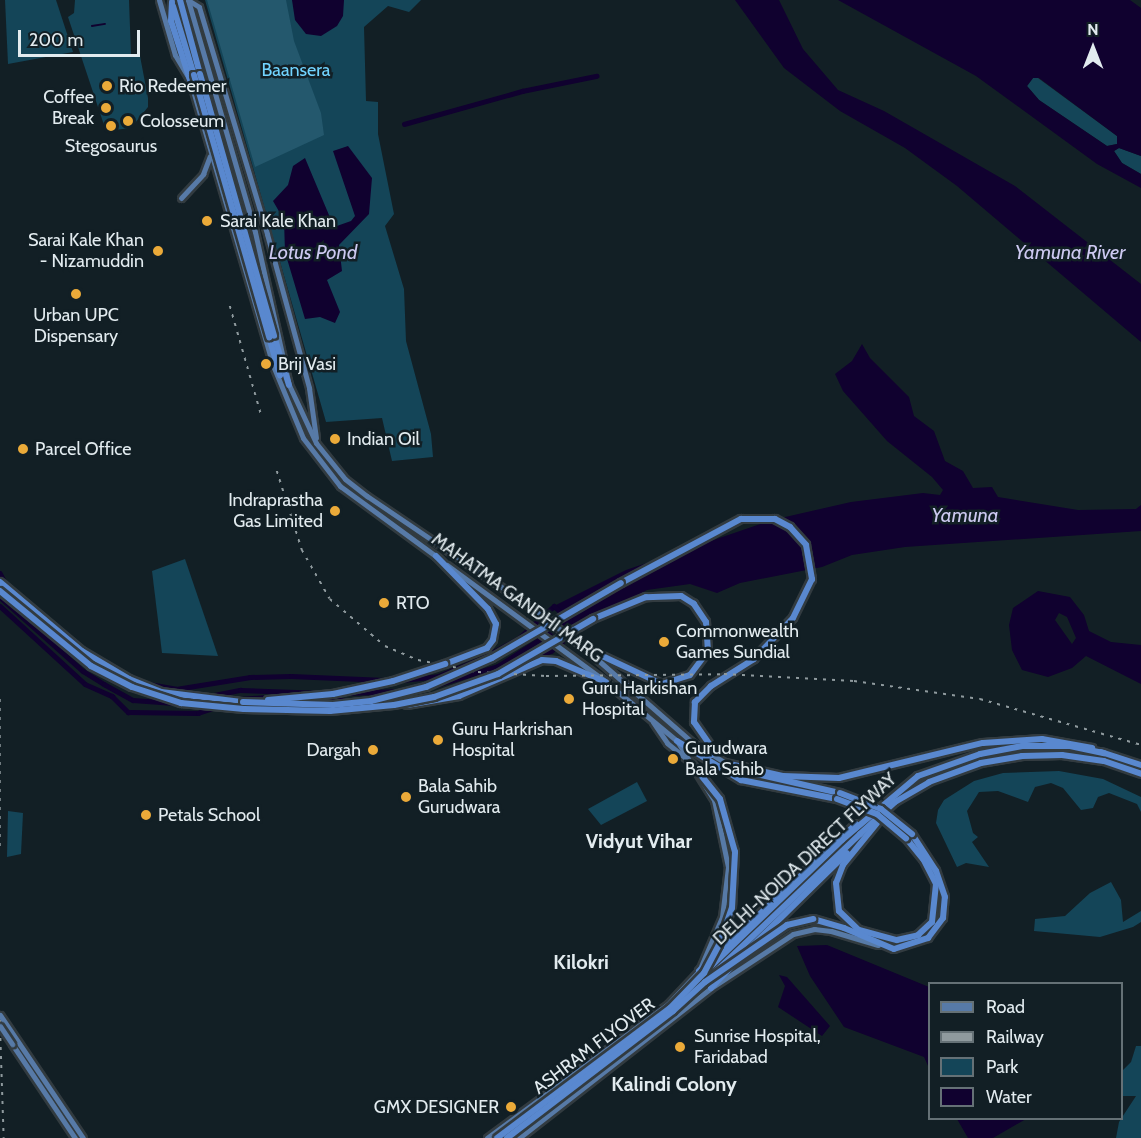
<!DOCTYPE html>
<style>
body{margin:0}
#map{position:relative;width:1141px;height:1138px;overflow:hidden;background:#121f25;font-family:Cabin,sans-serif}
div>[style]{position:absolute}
.green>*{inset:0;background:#144558}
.forest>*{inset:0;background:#24586d}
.water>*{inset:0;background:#10012f}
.stream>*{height:1.5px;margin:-0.75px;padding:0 0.75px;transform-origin:0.75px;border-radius:0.75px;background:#10012f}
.canal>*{height:4.5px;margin:-2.25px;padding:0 2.25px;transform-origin:2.25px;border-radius:2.25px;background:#10012f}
.roads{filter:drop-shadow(2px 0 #323b40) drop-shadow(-2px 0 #323b40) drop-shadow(0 2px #323b40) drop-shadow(0 -2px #323b40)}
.major>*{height:5px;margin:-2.5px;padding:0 2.5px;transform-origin:2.5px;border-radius:2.5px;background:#577aa7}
.highway>*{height:6px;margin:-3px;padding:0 3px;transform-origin:3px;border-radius:3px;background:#5988cf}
.rail>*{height:1.5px;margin-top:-0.75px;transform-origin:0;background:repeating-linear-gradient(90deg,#8f9a9e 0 3px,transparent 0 9px)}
.bridges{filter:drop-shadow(2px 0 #323b40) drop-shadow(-2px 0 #323b40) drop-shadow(0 2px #323b40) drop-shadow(0 -2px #323b40)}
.major-bridge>*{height:5px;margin:-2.5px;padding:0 2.5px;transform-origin:2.5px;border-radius:2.5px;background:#577aa7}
.highway-bridge>*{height:6px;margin:-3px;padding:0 3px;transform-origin:3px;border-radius:3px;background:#5988cf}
.dots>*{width:16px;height:16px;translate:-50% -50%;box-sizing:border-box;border:3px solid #121f25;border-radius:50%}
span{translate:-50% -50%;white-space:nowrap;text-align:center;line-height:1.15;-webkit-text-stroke:5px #121f25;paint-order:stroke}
.park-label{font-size:18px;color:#71d4ff}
.poi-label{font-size:18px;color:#e2ebef}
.left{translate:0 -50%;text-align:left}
.right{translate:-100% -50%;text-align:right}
.street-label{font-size:18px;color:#e2ebef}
.water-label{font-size:20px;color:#cdc9f1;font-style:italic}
.neighbourhood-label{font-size:20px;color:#e2ebef;font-weight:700}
.legend{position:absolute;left:928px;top:982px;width:195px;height:138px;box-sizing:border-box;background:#121f25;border:2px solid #657176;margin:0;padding:8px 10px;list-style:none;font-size:18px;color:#e2ebef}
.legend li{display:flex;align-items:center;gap:12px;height:30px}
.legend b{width:30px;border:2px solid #657176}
.north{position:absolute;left:1063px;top:18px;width:60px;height:60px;-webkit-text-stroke:4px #121f25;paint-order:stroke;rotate:0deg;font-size:16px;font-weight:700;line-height:24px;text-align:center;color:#e2ebef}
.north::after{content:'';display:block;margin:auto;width:21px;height:27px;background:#e2ebef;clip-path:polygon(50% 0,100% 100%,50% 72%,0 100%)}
.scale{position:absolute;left:18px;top:30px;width:122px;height:27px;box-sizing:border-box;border:3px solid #e2ebef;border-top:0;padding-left:8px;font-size:18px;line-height:21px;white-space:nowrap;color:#e2ebef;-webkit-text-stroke:4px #121f25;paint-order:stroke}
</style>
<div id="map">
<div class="green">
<i style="clip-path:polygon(5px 0,56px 0,73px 52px,8px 64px)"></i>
<i style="clip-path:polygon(75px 0,129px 0,131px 55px,140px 56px,148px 98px,148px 107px,131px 128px,106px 131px,68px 17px,74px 13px)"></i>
<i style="clip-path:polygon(205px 0,421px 0,409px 12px,388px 6px,364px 27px,366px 101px,378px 102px,378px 134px,394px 214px,385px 226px,404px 289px,406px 341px,431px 434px,433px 457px,392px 461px,382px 418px,326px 422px)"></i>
<i style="clip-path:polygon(1033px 78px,1038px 78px,1117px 136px,1117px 144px,1107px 146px,1039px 100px,1027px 86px)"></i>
<i style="clip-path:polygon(1119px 148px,1141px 156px,1141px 174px,1122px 163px,1114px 151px)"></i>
<i style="clip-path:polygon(185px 559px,218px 656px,162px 653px,152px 571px)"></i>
<i style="clip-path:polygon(1059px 771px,1103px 779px,1141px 797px,1141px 812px,1137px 804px,1109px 793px,1098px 797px,1093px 808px,1081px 810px,1063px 788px,1051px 783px,1035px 787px,1028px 802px,998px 791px,979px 792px,967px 811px,973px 833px,978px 837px,972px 842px,989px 867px,966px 863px,957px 867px,936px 823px,938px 810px,944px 800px,974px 781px,1003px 773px)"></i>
<i style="clip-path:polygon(637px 782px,647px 801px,601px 825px,588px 809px)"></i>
<i style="clip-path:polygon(8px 811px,23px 813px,21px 854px,7px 857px)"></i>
<i style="clip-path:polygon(1111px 882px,1121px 900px,1123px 922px,1141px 911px,1141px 922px,1133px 927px,1100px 937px,1034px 931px,1035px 919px,1065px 916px,1090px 893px)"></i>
<i style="clip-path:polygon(1136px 1046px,1141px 1046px,1141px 1138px,1116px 1138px,1119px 1122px,1136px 1096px,1122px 1096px,1122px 1071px,1131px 1062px)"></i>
</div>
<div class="forest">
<i style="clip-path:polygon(207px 0,286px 0,294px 41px,321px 113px,324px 135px,255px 167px)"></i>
</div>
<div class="water">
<i style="clip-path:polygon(292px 0,344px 0,343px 16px,337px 26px,321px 36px,306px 34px,295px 20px)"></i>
<i style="clip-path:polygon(735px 0,779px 0,803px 49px,838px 90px,884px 111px,1015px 186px,1141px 284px,1141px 342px,957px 186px,905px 148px,840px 111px,784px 68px)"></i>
<i style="clip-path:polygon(evenodd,838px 0,1130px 0,1141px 8px,1141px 156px,1119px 148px,1114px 151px,1122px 163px,1141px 174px,1141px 188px,1097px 164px,976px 76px,838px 0,1033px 78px,1039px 78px,1117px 136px,1117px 144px,1107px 146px,1039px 100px,1027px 86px,1033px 78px)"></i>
<i style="clip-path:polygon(348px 146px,372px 178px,369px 214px,339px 245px,342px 271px,327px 280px,340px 312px,335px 323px,320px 317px,305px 319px,285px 252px,284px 220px,273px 201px,288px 185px,293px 166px,305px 158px,334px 227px,351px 221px,355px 216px,333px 151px)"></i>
<i style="clip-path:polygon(862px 344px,870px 358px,909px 397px,914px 416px,934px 431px,945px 461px,963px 471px,973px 488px,992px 487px,998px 497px,1078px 510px,1136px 509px,1141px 505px,1141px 531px,905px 547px,852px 555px,822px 567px,740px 583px,717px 593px,690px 584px,647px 590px,579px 627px,554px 606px,626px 570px,772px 520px,851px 502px,923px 493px,940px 495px,943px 490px,932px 477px,887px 441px,843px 391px,835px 374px,852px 361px)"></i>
<i style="clip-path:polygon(evenodd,1038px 591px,1070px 597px,1084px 615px,1089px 631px,1111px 642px,1141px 645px,1141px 684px,1086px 656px,1072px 668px,1048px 677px,1022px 670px,1012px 650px,1009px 625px,1013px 608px,1038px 591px,1059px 613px,1067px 617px,1076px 638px,1072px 644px,1055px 620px,1059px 613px)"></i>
<i style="clip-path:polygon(827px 945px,929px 987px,929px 1068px,924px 1057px,844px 1027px,810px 976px,797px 946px)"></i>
<i style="clip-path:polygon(779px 975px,787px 977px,830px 1026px,822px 1036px,778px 1007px,785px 986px)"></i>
<i style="clip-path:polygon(1026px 1119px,993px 1138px,968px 1138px,957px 1119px)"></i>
</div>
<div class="stream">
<i style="left:92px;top:26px;width:13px;rotate:-9deg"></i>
</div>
<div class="canal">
<i style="left:404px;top:124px;width:123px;rotate:-15.6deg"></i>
<i style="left:522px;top:91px;width:76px;rotate:-11.5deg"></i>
<i style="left:0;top:573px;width:15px;rotate:62deg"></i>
<i style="left:0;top:597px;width:111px;rotate:41.7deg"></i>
<i style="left:83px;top:671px;width:25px;rotate:32deg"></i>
<i style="left:104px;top:684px;width:33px;rotate:29deg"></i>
<i style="left:133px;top:700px;width:41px;rotate:4.2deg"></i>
<i style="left:17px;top:600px;width:19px;rotate:43deg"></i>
<i style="left:0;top:606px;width:115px;rotate:42.5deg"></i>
<i style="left:85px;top:684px;width:30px;rotate:24deg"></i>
<i style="left:112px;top:696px;width:23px;rotate:45deg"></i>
<i style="left:128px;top:712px;width:70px;rotate:0.8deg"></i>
<i style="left:198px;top:713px;width:44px;rotate:-18.4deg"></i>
<i style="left:240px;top:699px;width:41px;rotate:-4.2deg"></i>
<i style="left:86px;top:658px;width:36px;rotate:27deg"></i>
<i style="left:520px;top:664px;width:34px;rotate:-23deg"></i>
<i style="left:551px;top:651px;width:25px;rotate:-40deg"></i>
<i style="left:402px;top:680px;width:36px;rotate:-6deg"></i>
<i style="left:438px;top:676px;width:45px;rotate:-22deg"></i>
<i style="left:480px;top:659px;width:44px;rotate:-28.3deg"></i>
<i style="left:519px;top:638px;width:47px;rotate:-42.4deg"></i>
<i style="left:554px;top:606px;width:28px;rotate:41deg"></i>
<i style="left:149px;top:684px;width:27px;rotate:10deg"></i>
<i style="left:176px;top:689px;width:75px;rotate:-9.2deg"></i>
<i style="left:250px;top:677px;width:41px;rotate:-1.4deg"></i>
<i style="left:291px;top:676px;width:94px;rotate:2.4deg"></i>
<i style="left:433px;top:686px;width:68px;rotate:-17.1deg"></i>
<i style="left:498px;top:666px;width:85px;rotate:-32.6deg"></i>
<i style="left:347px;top:693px;width:54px;rotate:-2.1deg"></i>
<i style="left:209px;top:696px;width:32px;rotate:-11deg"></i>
<i style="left:240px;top:690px;width:83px;rotate:2.1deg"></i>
<i style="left:314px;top:698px;width:39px;rotate:4deg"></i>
</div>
<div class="roads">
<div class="major">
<i style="left:159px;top:0;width:57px;rotate:73.8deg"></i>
<i style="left:175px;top:55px;width:29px;rotate:59deg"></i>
<i style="left:190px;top:80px;width:295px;rotate:73.8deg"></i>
<i style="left:272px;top:363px;width:81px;rotate:67.5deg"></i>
<i style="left:303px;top:438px;width:61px;rotate:52.4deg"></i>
<i style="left:340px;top:486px;width:120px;rotate:36.2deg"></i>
<i style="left:188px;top:0;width:241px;rotate:73.9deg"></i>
<i style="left:255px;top:232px;width:157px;rotate:77.5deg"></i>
<i style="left:289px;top:385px;width:64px;rotate:65deg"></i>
<i style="left:316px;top:443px;width:46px;rotate:51.1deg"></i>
<i style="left:345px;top:479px;width:28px;rotate:38deg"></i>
<i style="left:367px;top:496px;width:187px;rotate:34.1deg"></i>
<i style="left:522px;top:601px;width:76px;rotate:37deg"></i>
<i style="left:583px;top:647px;width:145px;rotate:41.1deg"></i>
<i style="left:692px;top:742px;width:39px;rotate:32deg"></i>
<i style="left:188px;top:0;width:13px;rotate:32deg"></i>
<i style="left:199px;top:7px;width:237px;rotate:73.3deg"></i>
<i style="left:267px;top:234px;width:160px;rotate:74.7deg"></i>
<i style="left:309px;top:388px;width:50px;rotate:82deg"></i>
<i style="left:181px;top:198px;width:33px;rotate:-47deg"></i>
<i style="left:203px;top:174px;width:19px;rotate:-69deg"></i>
<i style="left:447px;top:565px;width:197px;rotate:36.3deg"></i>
<i style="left:606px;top:682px;width:92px;rotate:39.7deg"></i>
<i style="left:677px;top:741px;width:70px;rotate:57.9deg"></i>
<i style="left:714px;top:800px;width:68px;rotate:78.2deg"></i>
<i style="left:728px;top:867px;width:50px;rotate:96.8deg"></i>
<i style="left:722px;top:917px;width:59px;rotate:113.1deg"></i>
<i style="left:699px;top:971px;width:45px;rotate:133.2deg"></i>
<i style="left:668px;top:1004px;width:225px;rotate:143.5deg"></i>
<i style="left:653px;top:722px;width:25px;rotate:56deg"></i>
<i style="left:667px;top:743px;width:28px;rotate:39deg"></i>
<i style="left:0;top:1015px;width:148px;rotate:56deg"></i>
<i style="left:12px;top:1044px;width:113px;rotate:56.2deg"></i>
<i style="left:519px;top:1138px;width:244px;rotate:-38deg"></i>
<i style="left:711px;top:988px;width:98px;rotate:-33.4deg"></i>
<i style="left:793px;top:934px;width:22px;rotate:-13deg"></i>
<i style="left:814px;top:929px;width:17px;rotate:7deg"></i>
<i style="left:831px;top:931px;width:49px;rotate:16.6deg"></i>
</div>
<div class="highway">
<i style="left:180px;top:0;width:77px;rotate:74.9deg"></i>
<i style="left:172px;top:2px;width:19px;rotate:93deg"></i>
<i style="left:171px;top:21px;width:62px;rotate:72.1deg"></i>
<i style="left:173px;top:6px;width:72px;rotate:73.1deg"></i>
<i style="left:274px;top:336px;width:51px;rotate:73deg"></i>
<i style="left:269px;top:337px;width:40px;rotate:74deg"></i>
<i style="left:436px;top:556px;width:74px;rotate:45.5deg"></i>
<i style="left:488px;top:609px;width:17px;rotate:62deg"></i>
<i style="left:496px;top:624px;width:16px;rotate:101deg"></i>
<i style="left:493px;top:640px;width:10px;rotate:127deg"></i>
<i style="left:487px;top:648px;width:45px;rotate:159.1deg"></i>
<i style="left:0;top:582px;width:107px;rotate:40.1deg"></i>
<i style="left:82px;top:651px;width:55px;rotate:30.8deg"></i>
<i style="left:129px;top:679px;width:35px;rotate:22deg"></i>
<i style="left:161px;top:692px;width:83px;rotate:7deg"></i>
<i style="left:621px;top:583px;width:136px;rotate:-28.1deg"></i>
<i style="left:741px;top:519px;width:34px"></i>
<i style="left:775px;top:519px;width:17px;rotate:28deg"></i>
<i style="left:790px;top:527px;width:24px;rotate:48deg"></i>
<i style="left:806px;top:545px;width:35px;rotate:80deg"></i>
<i style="left:812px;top:579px;width:43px;rotate:116deg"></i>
<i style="left:793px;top:618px;width:57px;rotate:133.6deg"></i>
<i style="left:754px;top:659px;width:51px;rotate:147.9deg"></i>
<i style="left:711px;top:686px;width:23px;rotate:135deg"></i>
<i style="left:695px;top:702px;width:20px;rotate:93deg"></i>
<i style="left:694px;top:722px;width:28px;rotate:55deg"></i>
<i style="left:710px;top:745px;width:10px;rotate:84deg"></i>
<i style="left:583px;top:647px;width:87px;rotate:25.1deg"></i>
<i style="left:662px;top:684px;width:29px;rotate:-18deg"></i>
<i style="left:690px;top:675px;width:30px;rotate:-53deg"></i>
<i style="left:708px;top:651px;width:29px;rotate:-94deg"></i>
<i style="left:706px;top:622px;width:22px;rotate:-124deg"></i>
<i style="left:694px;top:604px;width:15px;rotate:-148deg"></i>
<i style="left:681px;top:596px;width:35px;rotate:178deg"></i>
<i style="left:646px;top:597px;width:57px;rotate:157.5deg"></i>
<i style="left:407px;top:705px;width:53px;rotate:-9.8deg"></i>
<i style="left:459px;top:696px;width:90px;rotate:-23.4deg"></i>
<i style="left:542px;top:660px;width:14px;rotate:4deg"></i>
<i style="left:556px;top:661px;width:54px;rotate:22.8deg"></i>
<i style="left:677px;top:741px;width:75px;rotate:31.4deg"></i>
<i style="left:741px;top:780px;width:98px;rotate:11.2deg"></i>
<i style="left:1101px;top:752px;width:42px;rotate:18deg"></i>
<i style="left:725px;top:763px;width:59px;rotate:12.6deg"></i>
<i style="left:783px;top:776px;width:56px;rotate:2deg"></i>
<i style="left:839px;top:778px;width:148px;rotate:-13.7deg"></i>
<i style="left:983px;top:743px;width:59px;rotate:-3.9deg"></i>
<i style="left:1042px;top:739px;width:51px;rotate:10.2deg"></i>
<i style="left:748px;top:772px;width:94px;rotate:12.9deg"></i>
<i style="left:877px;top:823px;width:54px;rotate:129deg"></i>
<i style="left:843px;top:865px;width:19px;rotate:111deg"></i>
<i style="left:836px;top:883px;width:28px;rotate:84deg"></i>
<i style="left:839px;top:911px;width:28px;rotate:44deg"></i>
<i style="left:859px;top:930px;width:39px;rotate:15deg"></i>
<i style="left:897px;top:940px;width:22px;rotate:-13deg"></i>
<i style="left:918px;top:935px;width:19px;rotate:-43deg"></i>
<i style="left:932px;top:922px;width:38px;rotate:-84deg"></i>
<i style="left:936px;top:884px;width:28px;rotate:-117deg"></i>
<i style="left:923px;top:859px;width:27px;rotate:-129deg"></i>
<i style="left:813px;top:919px;width:32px;rotate:16deg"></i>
<i style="left:844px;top:928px;width:54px;rotate:22.8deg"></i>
<i style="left:894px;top:949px;width:36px;rotate:-18deg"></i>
<i style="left:928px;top:938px;width:25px;rotate:-53deg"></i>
<i style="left:943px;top:918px;width:21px;rotate:-85deg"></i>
<i style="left:945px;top:897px;width:28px;rotate:-109deg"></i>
<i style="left:936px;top:871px;width:44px;rotate:-123deg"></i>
<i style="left:749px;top:949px;width:137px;rotate:-44.4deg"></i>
<i style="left:699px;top:971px;width:215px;rotate:-43.1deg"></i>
<i style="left:706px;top:971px;width:189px;rotate:-43.9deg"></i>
<i style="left:842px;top:840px;width:99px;rotate:-40.1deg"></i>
<i style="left:918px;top:776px;width:66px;rotate:-19.5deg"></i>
<i style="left:980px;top:754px;width:43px;rotate:-10.8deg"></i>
<i style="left:1022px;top:746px;width:48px"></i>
<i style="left:1070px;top:746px;width:35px;rotate:12deg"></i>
<i style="left:711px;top:976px;width:206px;rotate:-43.6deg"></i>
<i style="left:860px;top:834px;width:47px;rotate:-42.4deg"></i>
<i style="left:895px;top:802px;width:39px;rotate:-30deg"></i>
<i style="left:929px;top:782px;width:55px;rotate:-20.1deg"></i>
<i style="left:981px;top:763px;width:42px;rotate:-9.7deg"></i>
<i style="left:1022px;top:756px;width:40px;rotate:-1.4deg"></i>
<i style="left:1062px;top:755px;width:42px;rotate:8.1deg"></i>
<i style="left:1104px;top:761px;width:39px;rotate:19deg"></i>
<i style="left:711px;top:988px;width:36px;rotate:-46deg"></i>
</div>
</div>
<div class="rail">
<i style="left:230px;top:306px;width:112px;rotate:74deg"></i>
<i style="left:277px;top:471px;width:83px;rotate:72.4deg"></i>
<i style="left:302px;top:550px;width:56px;rotate:60.3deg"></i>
<i style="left:330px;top:599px;width:72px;rotate:40.5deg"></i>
<i style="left:385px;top:646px;width:36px;rotate:23deg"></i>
<i style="left:418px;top:660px;width:61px;rotate:11.3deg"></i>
<i style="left:478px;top:672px;width:68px;rotate:3.4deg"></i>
<i style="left:546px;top:676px;width:178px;rotate:-0.6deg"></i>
<i style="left:724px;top:674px;width:130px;rotate:3.1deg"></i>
<i style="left:854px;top:681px;width:127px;rotate:8.1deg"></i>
<i style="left:980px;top:699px;width:167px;rotate:15.9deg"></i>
<i style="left:0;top:699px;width:152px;rotate:90deg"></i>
<i style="left:0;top:1020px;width:118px;rotate:88.1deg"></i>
</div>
<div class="bridges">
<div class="major-bridge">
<i style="left:0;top:1026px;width:22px;rotate:56deg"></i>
</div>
<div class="highway-bridge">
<i style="left:200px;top:74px;width:272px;rotate:74.2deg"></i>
<i style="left:194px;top:75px;width:273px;rotate:74deg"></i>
<i style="left:0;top:591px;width:118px;rotate:39.5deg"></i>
<i style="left:91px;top:666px;width:46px;rotate:27.1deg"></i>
<i style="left:132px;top:687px;width:52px;rotate:18.1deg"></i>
<i style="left:181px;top:703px;width:63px;rotate:5.4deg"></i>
<i style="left:244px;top:709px;width:86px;rotate:1.3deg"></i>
<i style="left:330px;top:711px;width:64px;rotate:-5.4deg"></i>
<i style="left:394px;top:705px;width:41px;rotate:-11.3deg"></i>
<i style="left:434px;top:697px;width:68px;rotate:-19.8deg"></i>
<i style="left:498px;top:674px;width:110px;rotate:-30.1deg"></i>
<i style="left:268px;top:700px;width:65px;rotate:-5.3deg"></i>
<i style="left:333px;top:694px;width:61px;rotate:-12.2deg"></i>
<i style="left:393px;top:681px;width:55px;rotate:-18.1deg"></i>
<i style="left:243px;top:702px;width:90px;rotate:1.9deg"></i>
<i style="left:333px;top:705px;width:38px;rotate:-6deg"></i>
<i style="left:371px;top:701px;width:57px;rotate:-14.3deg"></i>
<i style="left:426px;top:687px;width:72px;rotate:-23.7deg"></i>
<i style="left:492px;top:658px;width:149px;rotate:-30.2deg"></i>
<i style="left:840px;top:793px;width:44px;rotate:21.3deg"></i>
<i style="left:881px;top:809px;width:40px;rotate:39deg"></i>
<i style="left:837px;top:799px;width:43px;rotate:20.6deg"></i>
<i style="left:877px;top:814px;width:38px;rotate:40deg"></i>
<i style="left:497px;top:1138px;width:216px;rotate:-36.9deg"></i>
<i style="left:670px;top:1008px;width:49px;rotate:-45.8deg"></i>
<i style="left:704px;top:973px;width:32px;rotate:-62deg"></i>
<i style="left:719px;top:945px;width:39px;rotate:-71deg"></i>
<i style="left:732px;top:908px;width:56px;rotate:-86.9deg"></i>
<i style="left:735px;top:852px;width:55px;rotate:-105.8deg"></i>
<i style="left:720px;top:799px;width:45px;rotate:-128.7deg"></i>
<i style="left:507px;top:1138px;width:209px;rotate:-37.4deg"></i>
<i style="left:673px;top:1011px;width:43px;rotate:-42.2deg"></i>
<i style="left:705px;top:982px;width:100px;rotate:-34.8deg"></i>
<i style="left:787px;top:925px;width:27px;rotate:-13deg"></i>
</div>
</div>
<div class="dots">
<i style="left:107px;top:86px;background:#ebaa39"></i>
<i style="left:106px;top:108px;background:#ebaa39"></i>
<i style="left:128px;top:121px;background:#ebaa39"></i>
<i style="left:111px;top:126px;background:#ebaa39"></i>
<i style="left:207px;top:221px;background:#ebaa39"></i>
<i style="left:158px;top:251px;background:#ebaa39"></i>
<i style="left:76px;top:294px;background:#ebaa39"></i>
<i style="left:266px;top:364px;background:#ebaa39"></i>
<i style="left:335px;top:439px;background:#ebaa39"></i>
<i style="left:23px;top:449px;background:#ebaa39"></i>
<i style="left:335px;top:511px;background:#ebaa39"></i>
<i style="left:384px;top:603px;background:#ebaa39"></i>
<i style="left:664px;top:642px;background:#ebaa39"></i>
<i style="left:569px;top:699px;background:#ebaa39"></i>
<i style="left:438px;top:740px;background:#ebaa39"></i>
<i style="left:373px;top:750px;background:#ebaa39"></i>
<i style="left:673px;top:759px;background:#ebaa39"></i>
<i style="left:406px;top:797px;background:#ebaa39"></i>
<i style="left:146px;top:815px;background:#ebaa39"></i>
<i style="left:680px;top:1047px;background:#ebaa39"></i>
<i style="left:511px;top:1107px;background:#ebaa39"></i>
</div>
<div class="park-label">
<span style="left:296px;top:70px">Baansera</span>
</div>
<div class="poi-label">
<span class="left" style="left:119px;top:86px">Rio Redeemer</span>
<span class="right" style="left:94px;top:108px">Coffee<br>Break</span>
<span class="left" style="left:140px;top:121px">Colosseum</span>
<span style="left:111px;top:146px">Stegosaurus</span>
<span class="left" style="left:220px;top:221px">Sarai Kale Khan</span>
<span class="right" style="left:144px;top:251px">Sarai Kale Khan<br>- Nizamuddin</span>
<span style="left:76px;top:326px">Urban UPC<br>Dispensary</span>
<span class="left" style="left:278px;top:364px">Brij Vasi</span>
<span class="left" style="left:347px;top:439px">Indian Oil</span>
<span class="left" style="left:35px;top:449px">Parcel Office</span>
<span class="right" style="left:323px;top:511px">Indraprastha<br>Gas Limited</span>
<span class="left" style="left:396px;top:603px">RTO</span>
<span class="left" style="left:676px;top:642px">Commonwealth<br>Games Sundial</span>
<span class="left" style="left:582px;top:699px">Guru Harkishan<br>Hospital</span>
<span class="left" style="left:452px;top:740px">Guru Harkrishan<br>Hospital</span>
<span class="left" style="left:685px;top:759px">Gurudwara<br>Bala Sahib</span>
<span class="right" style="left:361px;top:750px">Dargah</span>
<span class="left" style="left:418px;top:797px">Bala Sahib<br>Gurudwara</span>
<span class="left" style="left:158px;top:815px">Petals School</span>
<span class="left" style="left:694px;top:1047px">Sunrise Hospital,<br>Faridabad</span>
<span class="right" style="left:499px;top:1107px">GMX DESIGNER</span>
</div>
<div class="street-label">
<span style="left:517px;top:598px;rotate:36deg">MAHATMA GANDHI MARG</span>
<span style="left:805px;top:859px;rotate:-43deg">DELHI-NOIDA DIRECT FLYWAY</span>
<span style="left:594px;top:1046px;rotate:-37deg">ASHRAM FLYOVER</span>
</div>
<div class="water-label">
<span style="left:313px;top:252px">Lotus Pond</span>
<span style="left:1070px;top:252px">Yamuna River</span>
<span style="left:965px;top:515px">Yamuna</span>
</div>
<div class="neighbourhood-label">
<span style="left:639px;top:841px">Vidyut Vihar</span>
<span style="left:581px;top:962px">Kilokri</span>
<span style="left:674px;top:1084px">Kalindi Colony</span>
</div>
<ul class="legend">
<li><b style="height:8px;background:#577aa7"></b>Road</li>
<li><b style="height:8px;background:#8f9a9e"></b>Railway</li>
<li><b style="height:16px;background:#144558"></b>Park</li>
<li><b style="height:16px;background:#10012f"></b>Water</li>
</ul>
<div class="north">N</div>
<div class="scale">200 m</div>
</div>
